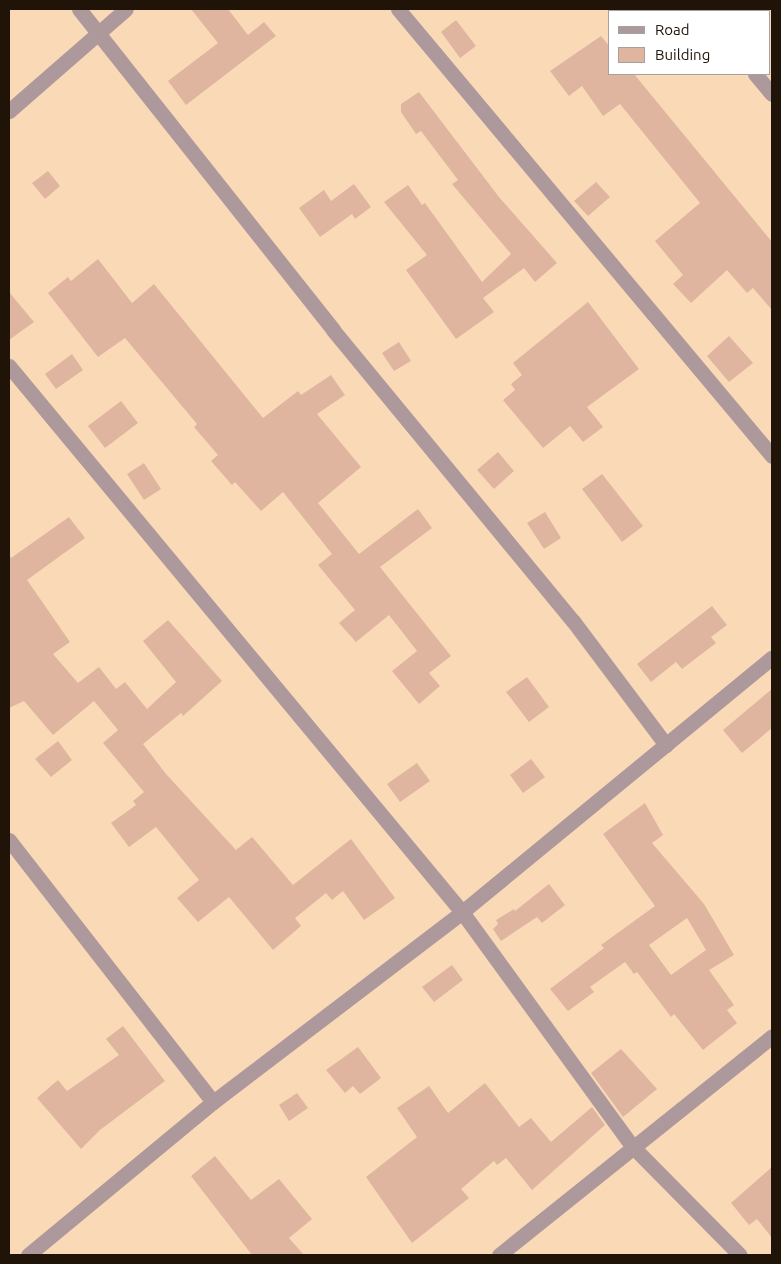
<!DOCTYPE html>
<style>
body{margin:0}
#map{position:relative;width:781px;height:1264px;overflow:hidden;background:#fad9b7;font-family:Ubuntu,sans-serif}
div>[style]{position:absolute}
.building>*{inset:0;background:#e0b5a0}
.minor>*{height:15px;margin:-7.5px;padding:0 7.5px;transform-origin:7.5px;border-radius:7.5px;background:#ad989b}
span{translate:-50% -50%;white-space:nowrap;text-align:center;line-height:1.15;-webkit-text-stroke:4.5px #fff;paint-order:stroke}
.frame{position:absolute;inset:0;border:10px solid #1f1407;pointer-events:none}
.legend{position:absolute;left:608px;top:10px;width:162px;height:65px;box-sizing:border-box;background:#fff;border:1px solid #a5a19c;margin:0;padding:6px 9px;list-style:none;font-size:15px;color:#1f1407}
.legend li{display:flex;align-items:center;gap:10px;height:25px}
.legend b{width:25px;border:1px solid #a5a19c}
</style>
<div id="map">
<div class="building">
<i style="clip-path:polygon(191px 9px,228px 9px,248px 35px,264px 22px,276px 36px,186px 105px,168px 81px,218px 43px)"></i>
<i style="clip-path:polygon(456px 20px,476px 46px,460px 58px,441px 32px)"></i>
<i style="clip-path:polygon(601px 36px,610px 47px,610px 74px,634px 74px,772px 242px,772px 310px,753px 288px,747px 293px,727px 270px,691px 303px,673px 284px,683px 275px,655px 241px,700px 203px,620px 104px,603px 116px,582px 86px,569px 96px,550px 71px)"></i>
<i style="clip-path:polygon(419px 92px,499px 197px,557px 263px,535px 282px,524px 268px,483px 298px,494px 312px,456px 339px,406px 270px,427px 255px,384px 202px,408px 185px,422px 205px,425px 203px,482px 282px,511px 254px,452px 184px,458px 180px,421px 131px,416px 134px,401px 112px,401px 104px)"></i>
<i style="clip-path:polygon(48px 171px,60px 186px,45px 199px,32px 183px)"></i>
<i style="clip-path:polygon(596px 182px,610px 197px,588px 216px,574px 201px)"></i>
<i style="clip-path:polygon(354px 184px,371px 207px,355px 219px,352px 214px,320px 237px,299px 208px,324px 190px,331px 201px)"></i>
<i style="clip-path:polygon(98px 259px,132px 303px,154px 284px,263px 418px,298px 391px,301px 395px,331px 375px,345px 395px,317px 414px,361px 467px,318px 503px,359px 554px,418px 509px,432px 528px,380px 567px,451px 656px,429px 673px,440px 686px,419px 704px,392px 671px,417px 651px,389px 615px,356px 642px,339px 623px,355px 610px,318px 565px,332px 554px,283px 492px,261px 511px,235px 482px,232px 485px,211px 461px,218px 455px,194px 427px,197px 424px,125px 338px,98px 357px,48px 293px,68px 277px,71px 281px)"></i>
<i style="clip-path:polygon(9px 292px,34px 322px,9px 340px)"></i>
<i style="clip-path:polygon(588px 302px,639px 369px,587px 407px,603px 427px,583px 442px,570px 426px,543px 448px,503px 400px,515px 390px,511px 384px,522px 375px,513px 363px)"></i>
<i style="clip-path:polygon(729px 336px,753px 363px,729px 382px,707px 356px)"></i>
<i style="clip-path:polygon(399px 342px,411px 361px,394px 371px,382px 353px)"></i>
<i style="clip-path:polygon(72px 354px,83px 370px,56px 389px,45px 374px)"></i>
<i style="clip-path:polygon(121px 401px,138px 423px,105px 448px,88px 426px)"></i>
<i style="clip-path:polygon(498px 452px,514px 471px,494px 489px,477px 470px)"></i>
<i style="clip-path:polygon(144px 463px,161px 489px,144px 500px,127px 474px)"></i>
<i style="clip-path:polygon(602px 474px,643px 526px,622px 542px,582px 489px)"></i>
<i style="clip-path:polygon(545px 512px,561px 538px,544px 549px,527px 523px)"></i>
<i style="clip-path:polygon(69px 517px,85px 538px,27px 580px,70px 642px,53px 654px,78px 683px,99px 667px,116px 689px,125px 682px,147px 709px,176px 682px,143px 641px,168px 620px,222px 681px,183px 716px,181px 713px,143px 744px,166px 774px,236px 850px,252px 837px,293px 885px,351px 839px,395px 898px,364px 920px,343px 891px,332px 900px,326px 893px,295px 918px,301px 926px,273px 950px,229px 897px,198px 922px,177px 898px,199px 880px,156px 827px,129px 847px,111px 823px,136px 805px,133px 801px,144px 792px,103px 743px,118px 730px,94px 701px,53px 735px,24px 701px,9px 708px,9px 555px,11px 558px)"></i>
<i style="clip-path:polygon(712px 606px,727px 625px,711px 637px,716px 643px,682px 669px,676px 662px,651px 682px,637px 664px)"></i>
<i style="clip-path:polygon(527px 677px,549px 707px,529px 722px,506px 692px)"></i>
<i style="clip-path:polygon(772px 689px,772px 728px,742px 753px,723px 730px)"></i>
<i style="clip-path:polygon(58px 741px,72px 760px,51px 777px,35px 759px)"></i>
<i style="clip-path:polygon(531px 759px,545px 777px,523px 793px,510px 775px)"></i>
<i style="clip-path:polygon(417px 763px,430px 781px,400px 802px,387px 784px)"></i>
<i style="clip-path:polygon(evenodd,645px 803px,663px 835px,652px 843px,704px 904px,734px 955px,709px 970px,734px 1005px,727px 1010px,737px 1023px,703px 1050px,674px 1014px,671px 1017px,637px 972px,634px 974px,625px 962px,590px 987px,594px 992px,568px 1011px,550px 989px,604px 948px,601px 945px,655px 906px,603px 834px,645px 803px,687px 918px,706px 950px,671px 975px,649px 945px,687px 918px)"></i>
<i style="clip-path:polygon(549px 884px,565px 905px,542px 923px,537px 917px,501px 941px,493px 929px,498px 924px,496px 920px,514px 909px,515px 911px)"></i>
<i style="clip-path:polygon(452px 965px,463px 980px,434px 1002px,422px 987px)"></i>
<i style="clip-path:polygon(123px 1026px,165px 1081px,100px 1130px,81px 1149px,37px 1098px,58px 1080px,67px 1091px,119px 1055px,106px 1039px)"></i>
<i style="clip-path:polygon(358px 1047px,381px 1078px,360px 1094px,353px 1086px,345px 1093px,326px 1070px)"></i>
<i style="clip-path:polygon(621px 1049px,657px 1089px,623px 1117px,591px 1073px)"></i>
<i style="clip-path:polygon(485px 1083px,519px 1127px,531px 1118px,551px 1142px,592px 1107px,605px 1125px,532px 1190px,506px 1158px,497px 1165px,494px 1161px,461px 1189px,469px 1198px,412px 1243px,366px 1177px,417px 1137px,397px 1108px,429px 1086px,448px 1113px)"></i>
<i style="clip-path:polygon(297px 1093px,308px 1108px,289px 1121px,279px 1105px)"></i>
<i style="clip-path:polygon(215px 1156px,251px 1200px,279px 1179px,312px 1219px,289px 1238px,304px 1255px,252px 1255px,191px 1176px)"></i>
<i style="clip-path:polygon(772px 1167px,772px 1238px,757px 1219px,749px 1225px,731px 1203px)"></i>
</div>
<div class="minor">
<i style="left:79px;top:9px;width:409px;rotate:51.6deg"></i>
<i style="left:333px;top:330px;width:377px;rotate:50.5deg"></i>
<i style="left:573px;top:621px;width:155px;rotate:53.1deg"></i>
<i style="left:398px;top:9px;width:583px;rotate:50.08deg"></i>
<i style="left:702px;top:9px;width:3px;rotate:45deg"></i>
<i style="left:755px;top:74px;width:26px;rotate:50deg"></i>
<i style="left:9px;top:111px;width:155px;rotate:-41.1deg"></i>
<i style="left:9px;top:366px;width:709px;rotate:50.32deg"></i>
<i style="left:462px;top:912px;width:289px;rotate:54deg"></i>
<i style="left:632px;top:1146px;width:153px;rotate:45.3deg"></i>
<i style="left:9px;top:840px;width:332px;rotate:52.1deg"></i>
<i style="left:28px;top:1255px;width:240px;rotate:-39.6deg"></i>
<i style="left:213px;top:1102px;width:313px;rotate:-37.3deg"></i>
<i style="left:462px;top:912px;width:401px;rotate:-39.4deg"></i>
<i style="left:499px;top:1255px;width:350px;rotate:-38.7deg"></i>
</div>
<div class="frame"></div>
<ul class="legend">
<li><b style="height:6px;background:#ad989b"></b>Road</li>
<li><b style="height:14px;background:#e0b5a0"></b>Building</li>
</ul>
</div>
